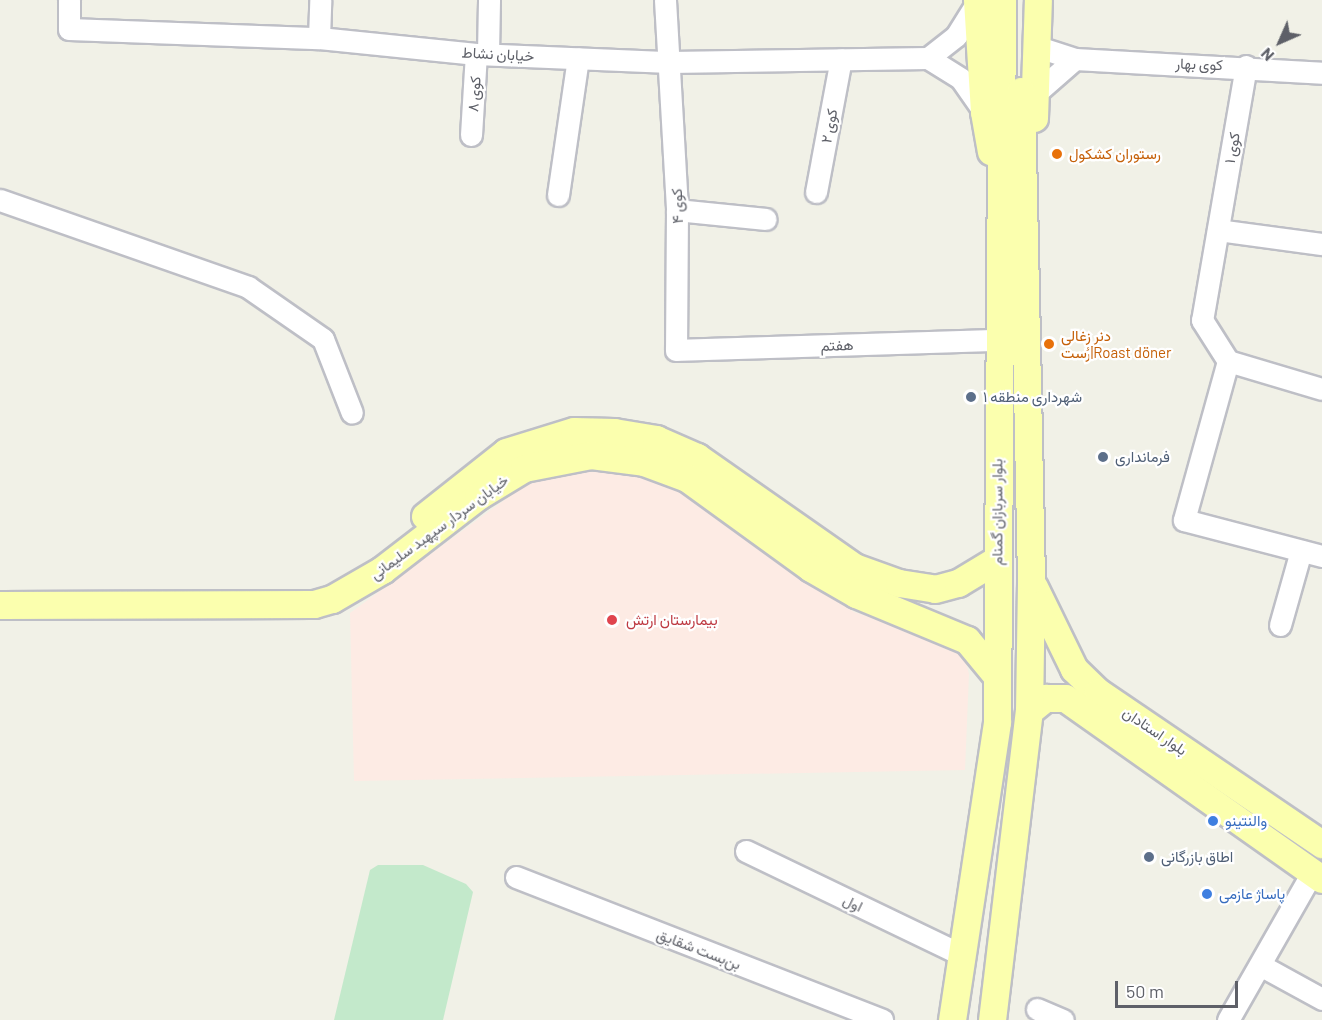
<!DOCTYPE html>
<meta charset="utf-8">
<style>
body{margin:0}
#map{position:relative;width:1322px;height:1020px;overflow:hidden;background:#f1f1e7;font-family:Barlow,Vazirmatn,sans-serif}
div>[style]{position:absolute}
.medical>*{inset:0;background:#fdebe4}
.green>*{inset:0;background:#c3e9cb}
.roads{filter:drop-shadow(2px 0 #bebfc6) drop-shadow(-2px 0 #bebfc6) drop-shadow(0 2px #bebfc6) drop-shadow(0 -2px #bebfc6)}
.minor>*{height:21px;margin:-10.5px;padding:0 10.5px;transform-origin:10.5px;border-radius:10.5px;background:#fff}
.major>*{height:27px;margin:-13.5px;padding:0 13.5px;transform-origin:13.5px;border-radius:13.5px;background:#fbffae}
.dots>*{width:16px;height:16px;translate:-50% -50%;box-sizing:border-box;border:3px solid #fff;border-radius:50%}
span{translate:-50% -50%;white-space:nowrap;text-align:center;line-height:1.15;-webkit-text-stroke:4.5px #fff;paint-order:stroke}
.street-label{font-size:15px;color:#5e6068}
.food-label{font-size:15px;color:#c56008}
.left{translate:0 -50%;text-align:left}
.service-label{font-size:15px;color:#4e5e75}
.health-label{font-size:15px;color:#be3a42}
.shop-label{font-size:15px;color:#366cbe}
.north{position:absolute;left:1250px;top:12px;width:60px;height:60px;-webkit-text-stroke:4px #fff;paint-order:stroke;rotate:225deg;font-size:16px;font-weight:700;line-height:24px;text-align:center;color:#5e6068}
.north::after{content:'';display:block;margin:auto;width:21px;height:27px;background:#5e6068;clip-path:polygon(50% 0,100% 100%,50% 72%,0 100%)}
.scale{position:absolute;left:1115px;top:981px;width:123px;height:27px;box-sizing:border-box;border:3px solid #5e6068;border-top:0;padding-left:8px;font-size:18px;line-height:21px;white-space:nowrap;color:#5e6068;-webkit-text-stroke:4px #fff;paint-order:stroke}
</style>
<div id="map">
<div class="medical">
<i style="clip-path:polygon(614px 470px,675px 488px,854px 612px,930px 637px,964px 655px,969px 674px,965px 770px,354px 781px,350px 613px,525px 485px,563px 473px)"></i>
</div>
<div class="green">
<i style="clip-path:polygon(378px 865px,423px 865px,466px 884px,473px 892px,443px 1020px,334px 1020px,370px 870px)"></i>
</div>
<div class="roads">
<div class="minor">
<i style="left:69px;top:0;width:29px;rotate:90deg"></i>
<i style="left:69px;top:29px;width:250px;rotate:2.1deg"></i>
<i style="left:319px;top:38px;width:158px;rotate:5.8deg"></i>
<i style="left:476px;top:54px;width:194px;rotate:2.4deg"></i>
<i style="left:670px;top:62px;width:258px;rotate:-0.9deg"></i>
<i style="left:665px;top:0;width:210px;rotate:86.7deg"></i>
<i style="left:677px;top:210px;width:140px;rotate:90.4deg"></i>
<i style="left:676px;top:350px;width:322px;rotate:-1.8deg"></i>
<i style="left:319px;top:38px;width:38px;rotate:-88deg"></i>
<i style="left:1038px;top:47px;width:39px;rotate:18deg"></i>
<i style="left:1075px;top:59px;width:247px;rotate:3.2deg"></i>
<i style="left:488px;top:53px;width:53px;rotate:-88.9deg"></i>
<i style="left:928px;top:58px;width:39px;rotate:32deg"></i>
<i style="left:961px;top:79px;width:40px;rotate:55.1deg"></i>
<i style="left:928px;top:58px;width:36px;rotate:-38deg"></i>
<i style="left:956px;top:36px;width:40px;rotate:-58deg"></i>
<i style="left:1246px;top:66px;width:258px;rotate:99.8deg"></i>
<i style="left:1202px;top:320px;width:49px;rotate:57.6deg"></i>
<i style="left:1228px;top:361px;width:98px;rotate:16.6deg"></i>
<i style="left:1037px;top:92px;width:50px;rotate:-41deg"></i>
<i style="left:471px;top:135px;width:81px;rotate:-86.5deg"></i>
<i style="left:816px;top:192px;width:135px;rotate:-79.4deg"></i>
<i style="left:558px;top:195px;width:138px;rotate:-81.7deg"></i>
<i style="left:0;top:200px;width:263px;rotate:19.3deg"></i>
<i style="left:248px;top:287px;width:91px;rotate:34.7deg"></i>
<i style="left:323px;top:339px;width:79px;rotate:68.6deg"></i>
<i style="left:677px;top:210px;width:89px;rotate:5.8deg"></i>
<i style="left:1218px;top:230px;width:105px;rotate:7.7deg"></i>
<i style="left:1228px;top:361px;width:165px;rotate:105.5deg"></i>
<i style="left:1184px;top:520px;width:143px;rotate:14.6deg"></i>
<i style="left:1280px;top:625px;width:77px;rotate:-74.2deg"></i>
<i style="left:746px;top:851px;width:237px;rotate:25.7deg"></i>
<i style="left:516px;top:877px;width:393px;rotate:21.3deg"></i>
<i style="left:1260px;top:965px;width:71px;rotate:28.7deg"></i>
<i style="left:1037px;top:1009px;width:28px;rotate:23deg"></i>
<i style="left:1228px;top:1020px;width:169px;rotate:-60.3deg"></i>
</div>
<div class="major">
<i style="left:977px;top:0;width:112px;rotate:86.4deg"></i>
<i style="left:984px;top:112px;width:40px;rotate:80deg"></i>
<i style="left:1034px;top:118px;width:118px;rotate:-88.1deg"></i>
<i style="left:425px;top:516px;width:103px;rotate:-38.3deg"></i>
<i style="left:506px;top:452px;width:71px;rotate:-17.2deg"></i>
<i style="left:574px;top:431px;width:40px;rotate:1.4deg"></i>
<i style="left:614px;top:432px;width:43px;rotate:9.5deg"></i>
<i style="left:656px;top:439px;width:45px;rotate:23.7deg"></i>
<i style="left:697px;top:457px;width:192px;rotate:35deg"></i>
<i style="left:854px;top:567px;width:48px;rotate:19.6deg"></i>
<i style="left:899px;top:583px;width:36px;rotate:9deg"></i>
<i style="left:935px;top:589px;width:24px;rotate:-15deg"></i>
<i style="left:958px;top:583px;width:44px;rotate:-31.2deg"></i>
<i style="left:1034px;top:587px;width:91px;rotate:64deg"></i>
<i style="left:1074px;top:669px;width:33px;rotate:44deg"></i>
<i style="left:1098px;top:692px;width:271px;rotate:34.2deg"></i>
<i style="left:0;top:605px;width:314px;rotate:-0.2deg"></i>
<i style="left:314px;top:604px;width:19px;rotate:-16deg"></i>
<i style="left:332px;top:599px;width:58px;rotate:-30.1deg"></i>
<i style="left:382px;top:570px;width:121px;rotate:-37.6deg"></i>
<i style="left:478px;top:496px;width:54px;rotate:-31.3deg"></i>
<i style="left:524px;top:468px;width:68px;rotate:-11deg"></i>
<i style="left:591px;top:455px;width:53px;rotate:7.5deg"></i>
<i style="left:644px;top:462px;width:46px;rotate:20.4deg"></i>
<i style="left:687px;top:478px;width:153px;rotate:36deg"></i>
<i style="left:811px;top:568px;width:52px;rotate:30deg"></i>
<i style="left:856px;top:594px;width:120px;rotate:22.5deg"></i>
<i style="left:967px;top:640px;width:45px;rotate:50.4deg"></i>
<i style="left:1029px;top:711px;width:21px;rotate:-39deg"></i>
<i style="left:1045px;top:698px;width:20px"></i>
<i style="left:1065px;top:698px;width:314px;rotate:35.2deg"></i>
<i style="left:952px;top:1020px;width:301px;rotate:-81.4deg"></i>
<i style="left:997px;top:722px;width:722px;rotate:-89.6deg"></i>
<i style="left:992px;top:1020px;width:311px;rotate:-83.2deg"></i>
<i style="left:1029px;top:711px;width:132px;rotate:-89.1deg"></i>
<i style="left:1031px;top:579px;width:488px;rotate:-91.2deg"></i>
</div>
</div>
<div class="dots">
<i style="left:1057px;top:154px;background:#e8710a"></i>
<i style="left:1049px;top:344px;background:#e8710a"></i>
<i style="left:971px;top:397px;background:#5c6f8a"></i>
<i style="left:1103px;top:457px;background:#5c6f8a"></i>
<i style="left:612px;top:620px;background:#e0444e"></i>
<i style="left:1213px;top:821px;background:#3f7fe0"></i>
<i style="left:1149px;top:857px;background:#5c6f8a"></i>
<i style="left:1207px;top:894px;background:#3f7fe0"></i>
</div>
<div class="street-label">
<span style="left:498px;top:54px;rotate:3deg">خیابان نشاط</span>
<span style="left:1199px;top:64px;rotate:2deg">کوی بهار</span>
<span style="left:474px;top:94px;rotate:-86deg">کوی ۸</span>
<span style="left:829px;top:126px;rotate:-79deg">کوی ۲</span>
<span style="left:1232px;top:148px;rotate:-80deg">کوی ۱</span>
<span style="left:677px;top:206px;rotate:-92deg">کوی ۴</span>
<span style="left:837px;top:345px;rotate:-2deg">هفتم</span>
<span style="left:997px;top:512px;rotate:-90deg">بلوار سربازان گمنام</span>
<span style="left:439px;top:527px;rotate:-36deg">خیابان سردار سپهبد سلیمانی</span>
<span style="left:1155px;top:731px;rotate:34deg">بلوار استادان</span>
<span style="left:853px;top:903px;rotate:26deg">اول</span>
<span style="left:699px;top:949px;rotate:21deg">بن‌بست شقایق</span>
</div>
<div class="food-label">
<span class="left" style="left:1069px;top:154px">رستوران کشکول</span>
<span class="left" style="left:1061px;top:344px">دنر زغالی<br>رُست|Roast döner</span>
</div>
<div class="service-label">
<span class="left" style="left:983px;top:397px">شهرداری منطقه ۱</span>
<span class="left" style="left:1115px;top:457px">فرمانداری</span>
<span class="left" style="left:1161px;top:857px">اطاق بازرگانی</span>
</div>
<div class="health-label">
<span class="left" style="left:626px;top:620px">بیمارستان ارتش</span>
</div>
<div class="shop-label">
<span class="left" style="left:1225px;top:821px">والنتینو</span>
<span class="left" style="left:1219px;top:894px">پاساژ عازمی</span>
</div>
<div class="north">N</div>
<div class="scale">50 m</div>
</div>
